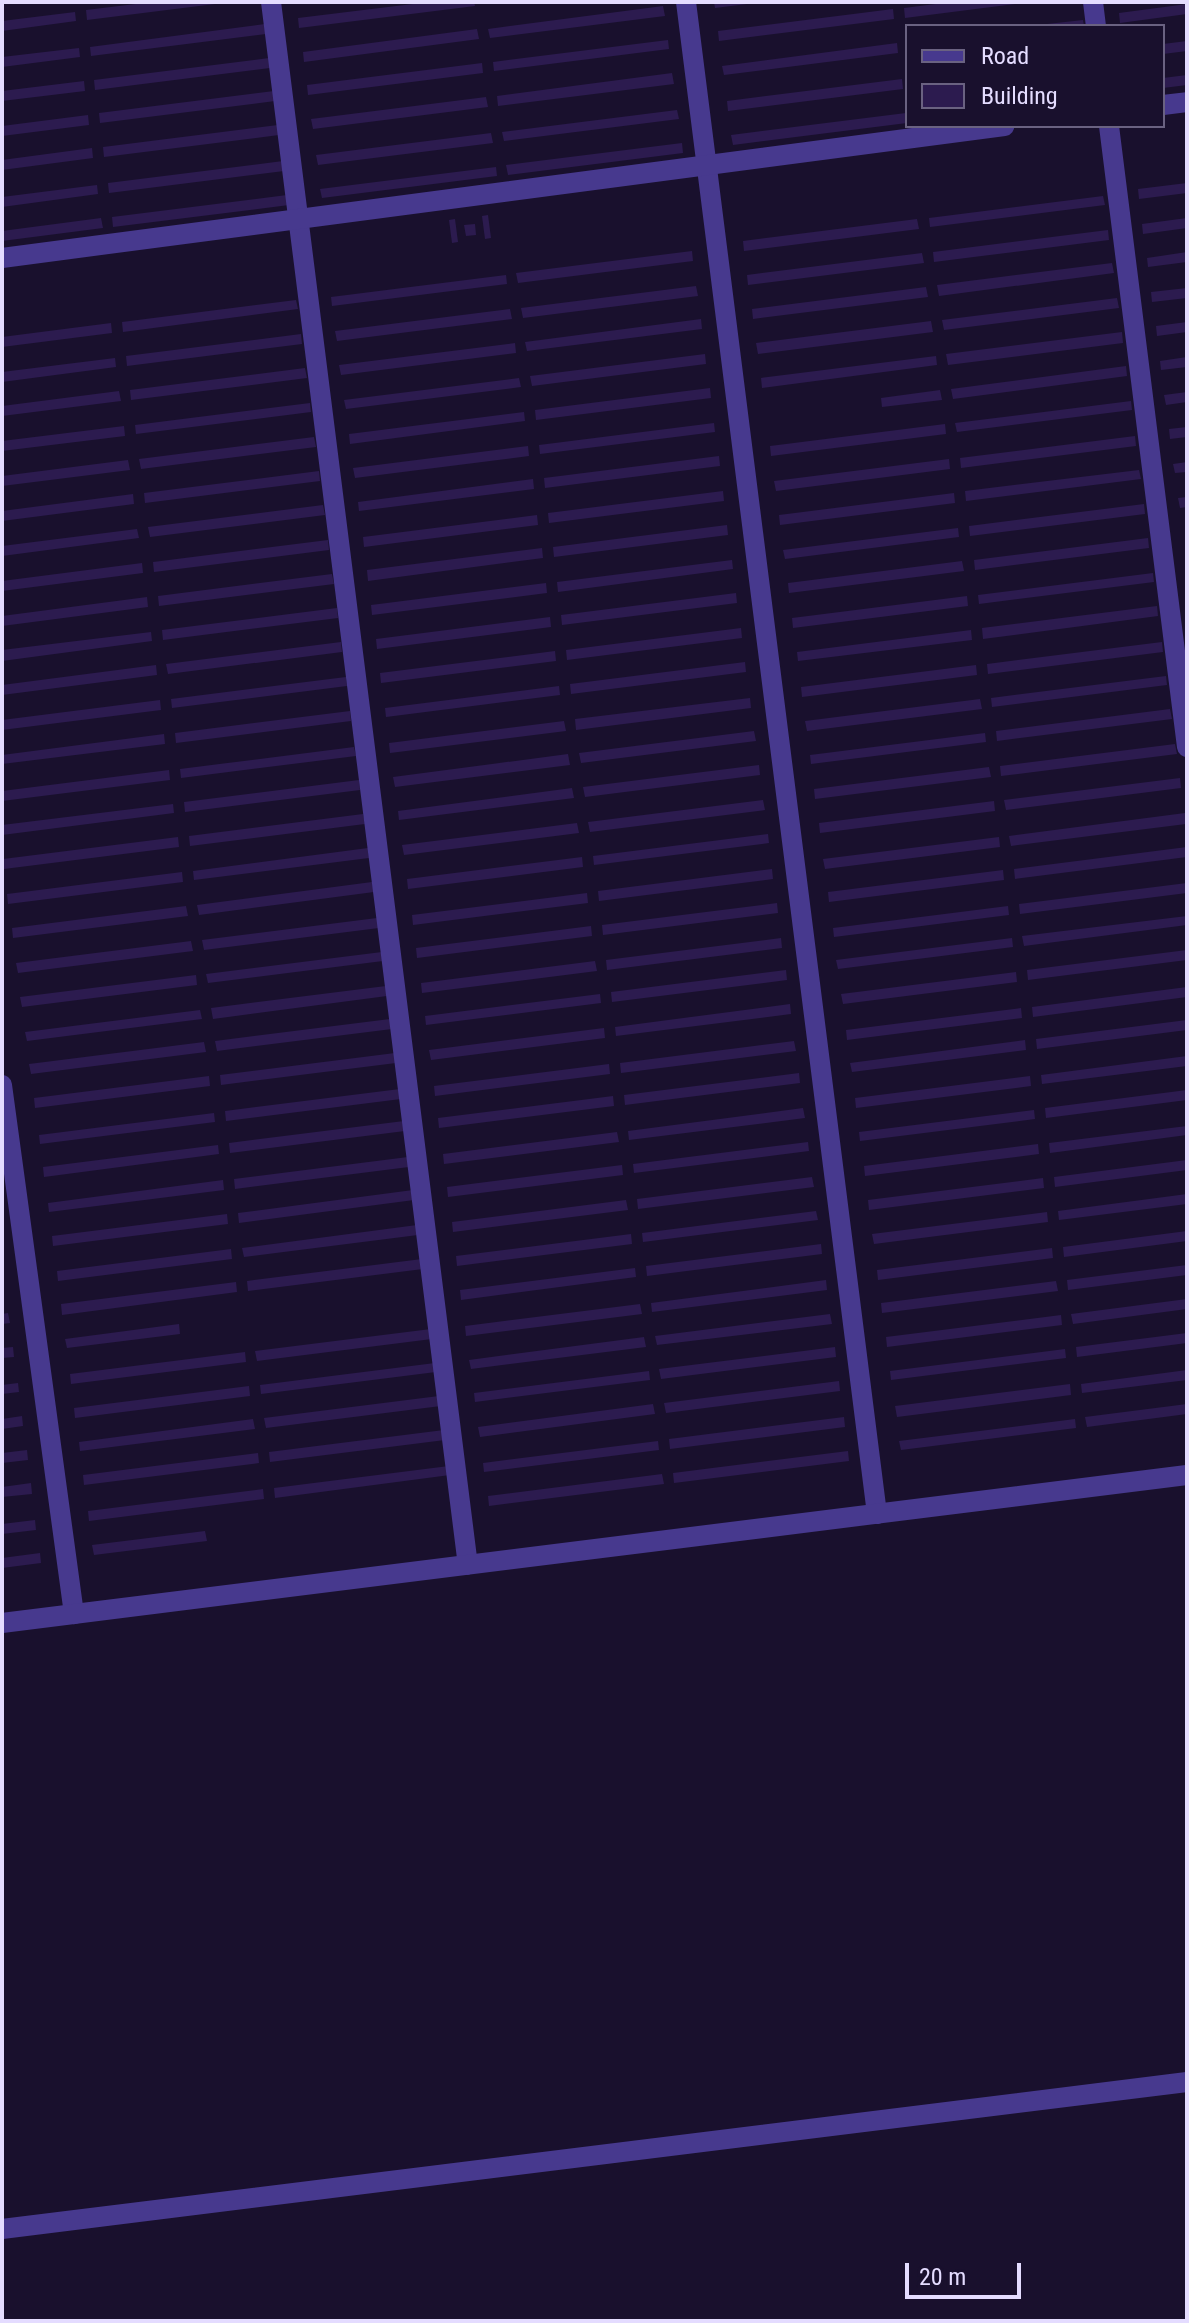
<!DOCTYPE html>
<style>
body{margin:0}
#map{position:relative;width:1189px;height:2323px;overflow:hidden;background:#19102d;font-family:"Roboto Condensed",sans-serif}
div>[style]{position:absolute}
.building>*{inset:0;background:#2c1b4f}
.minor>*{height:20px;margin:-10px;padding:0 10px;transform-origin:10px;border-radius:10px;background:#47398e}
span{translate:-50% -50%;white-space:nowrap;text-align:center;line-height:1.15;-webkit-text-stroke:7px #19102d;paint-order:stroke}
.frame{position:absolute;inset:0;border:4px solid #e4dcff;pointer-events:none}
.legend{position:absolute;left:905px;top:24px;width:260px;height:104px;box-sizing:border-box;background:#19102d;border:2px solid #6a6281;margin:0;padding:10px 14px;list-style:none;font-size:24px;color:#e4dcff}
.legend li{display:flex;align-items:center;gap:16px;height:40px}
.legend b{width:40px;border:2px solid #6a6281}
.scale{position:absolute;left:905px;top:2263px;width:116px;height:36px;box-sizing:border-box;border:4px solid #e4dcff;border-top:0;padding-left:10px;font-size:24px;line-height:28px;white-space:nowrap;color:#e4dcff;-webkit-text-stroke:6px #19102d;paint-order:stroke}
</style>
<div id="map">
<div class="building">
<i style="clip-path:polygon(152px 2px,215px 4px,87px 20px,86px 10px)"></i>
<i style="clip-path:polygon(429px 2px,474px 2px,475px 6px,299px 28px,298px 18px)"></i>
<i style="clip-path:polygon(714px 2px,747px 2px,747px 4px,715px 8px)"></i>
<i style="clip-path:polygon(951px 2px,1015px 2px,1015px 4px,905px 18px,904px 8px)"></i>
<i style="clip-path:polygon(1187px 4px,1187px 14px,1120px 23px,1119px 13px)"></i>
<i style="clip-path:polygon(663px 6px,665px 16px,490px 38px,488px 29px)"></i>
<i style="clip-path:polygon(893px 9px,894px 19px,719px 41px,718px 31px)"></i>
<i style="clip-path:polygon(75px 12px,76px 21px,2px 31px,2px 21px)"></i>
<i style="clip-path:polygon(1083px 20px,1084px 26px,1047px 26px,1047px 24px)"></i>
<i style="clip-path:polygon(265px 24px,266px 34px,91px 56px,90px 47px)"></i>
<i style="clip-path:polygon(477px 29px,479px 39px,304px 62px,303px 52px)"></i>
<i style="clip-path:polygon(668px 40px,669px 49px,494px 71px,493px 62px)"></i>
<i style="clip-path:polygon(1187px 41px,1187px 51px,1163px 54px,1163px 44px)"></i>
<i style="clip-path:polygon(897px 43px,898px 53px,724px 75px,722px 66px)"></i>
<i style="clip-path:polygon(79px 48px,80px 57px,2px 67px,2px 57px)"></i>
<i style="clip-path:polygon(269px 58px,270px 68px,95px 90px,94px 80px)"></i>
<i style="clip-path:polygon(482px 63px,483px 73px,308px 95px,307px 85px)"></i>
<i style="clip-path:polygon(672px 73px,674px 84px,498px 106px,497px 96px)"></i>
<i style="clip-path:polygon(1187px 75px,1187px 85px,1163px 88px,1163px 78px)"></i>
<i style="clip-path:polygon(902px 79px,903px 89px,728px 111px,727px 101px)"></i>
<i style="clip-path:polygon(84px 81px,85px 91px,2px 101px,2px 91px)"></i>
<i style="clip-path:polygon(274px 91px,275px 101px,100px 123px,99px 113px)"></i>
<i style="clip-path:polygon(486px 97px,488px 107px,313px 129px,311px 119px)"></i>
<i style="clip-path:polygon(677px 110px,679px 119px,504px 141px,502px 132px)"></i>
<i style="clip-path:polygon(906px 113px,907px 123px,733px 145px,731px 135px)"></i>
<i style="clip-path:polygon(88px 115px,89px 125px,2px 136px,2px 126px)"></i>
<i style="clip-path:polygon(278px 125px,279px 135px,104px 157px,103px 147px)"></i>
<i style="clip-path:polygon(491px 133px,493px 143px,318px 165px,316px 155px)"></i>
<i style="clip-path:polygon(682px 143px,683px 153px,508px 175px,506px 165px)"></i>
<i style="clip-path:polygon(92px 148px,93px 158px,2px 170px,2px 160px)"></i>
<i style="clip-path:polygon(283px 161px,284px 171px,109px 193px,108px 183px)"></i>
<i style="clip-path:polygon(496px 167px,497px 176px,322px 198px,320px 189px)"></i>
<i style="clip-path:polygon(1187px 183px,1187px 193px,1139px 199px,1138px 189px)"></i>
<i style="clip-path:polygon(97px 185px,98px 194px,2px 207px,2px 197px)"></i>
<i style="clip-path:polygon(287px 195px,289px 205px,113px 227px,112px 217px)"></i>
<i style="clip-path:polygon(1103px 196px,1105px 205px,930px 227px,929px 218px)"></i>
<i style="clip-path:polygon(488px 215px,491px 238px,485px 239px,482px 216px)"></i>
<i style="clip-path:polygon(101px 218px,103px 228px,2px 241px,2px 231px)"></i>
<i style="clip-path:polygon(1187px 218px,1187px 228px,1143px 234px,1142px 224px)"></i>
<i style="clip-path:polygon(455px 219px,458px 242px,452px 243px,449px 220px)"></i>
<i style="clip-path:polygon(917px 219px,919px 229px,744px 251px,743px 241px)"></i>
<i style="clip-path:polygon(475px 224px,476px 235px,466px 236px,464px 225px)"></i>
<i style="clip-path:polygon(1108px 230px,1109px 240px,934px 262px,933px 252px)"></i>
<i style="clip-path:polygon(692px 251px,693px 261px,518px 283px,516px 273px)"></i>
<i style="clip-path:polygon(1187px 252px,1187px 262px,1148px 267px,1147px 258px)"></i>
<i style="clip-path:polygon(922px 253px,924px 263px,748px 285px,747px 275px)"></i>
<i style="clip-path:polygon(1112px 263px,1114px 273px,939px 296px,937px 285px)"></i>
<i style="clip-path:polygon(506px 275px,507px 284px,332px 306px,331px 297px)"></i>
<i style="clip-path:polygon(696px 286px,698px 296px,523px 318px,521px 308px)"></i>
<i style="clip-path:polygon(926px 287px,928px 297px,753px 319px,752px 309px)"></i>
<i style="clip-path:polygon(1187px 288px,1187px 298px,1152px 302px,1151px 292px)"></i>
<i style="clip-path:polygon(1117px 298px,1119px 308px,944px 330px,942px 320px)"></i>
<i style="clip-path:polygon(296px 300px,298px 309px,123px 332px,122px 322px)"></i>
<i style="clip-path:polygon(510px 309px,512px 319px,337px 341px,335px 331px)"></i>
<i style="clip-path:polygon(701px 319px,702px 329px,527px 351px,525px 342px)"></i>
<i style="clip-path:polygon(931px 321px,933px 332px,758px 354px,756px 343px)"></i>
<i style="clip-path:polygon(1187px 322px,1187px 332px,1157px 336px,1156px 326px)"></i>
<i style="clip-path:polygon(111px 323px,112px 333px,2px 347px,2px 337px)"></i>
<i style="clip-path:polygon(1122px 332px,1123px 343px,948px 365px,946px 354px)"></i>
<i style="clip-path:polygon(301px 334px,302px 344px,127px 366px,126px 356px)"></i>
<i style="clip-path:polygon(515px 343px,516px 353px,341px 375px,339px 365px)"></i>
<i style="clip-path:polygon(705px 354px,706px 364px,532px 386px,530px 376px)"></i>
<i style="clip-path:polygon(936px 356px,937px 365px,762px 388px,761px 378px)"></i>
<i style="clip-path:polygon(1187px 357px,1187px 367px,1161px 370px,1160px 361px)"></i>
<i style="clip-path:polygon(115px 358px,116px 367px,2px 382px,2px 372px)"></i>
<i style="clip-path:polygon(1126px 366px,1127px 376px,953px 399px,951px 389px)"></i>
<i style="clip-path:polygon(305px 368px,307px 378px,131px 400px,130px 390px)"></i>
<i style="clip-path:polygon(519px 378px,521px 387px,346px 409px,344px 400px)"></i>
<i style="clip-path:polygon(710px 388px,711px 398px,536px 420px,535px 410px)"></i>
<i style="clip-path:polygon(940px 390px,942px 400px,882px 407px,881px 398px)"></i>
<i style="clip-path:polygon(119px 391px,121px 401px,2px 416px,2px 406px)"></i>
<i style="clip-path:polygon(1187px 392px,1187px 402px,1166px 405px,1164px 395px)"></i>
<i style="clip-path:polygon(1131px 401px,1132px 410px,957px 432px,955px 423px)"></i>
<i style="clip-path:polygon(310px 403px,311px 412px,136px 434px,135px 425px)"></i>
<i style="clip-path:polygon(524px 412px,525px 421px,350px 444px,349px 434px)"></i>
<i style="clip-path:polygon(714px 423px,715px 432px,540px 454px,539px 445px)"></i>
<i style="clip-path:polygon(945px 424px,946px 434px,771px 456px,770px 446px)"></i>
<i style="clip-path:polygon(124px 426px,125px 436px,2px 451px,2px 441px)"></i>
<i style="clip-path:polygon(1187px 427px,1187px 437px,1170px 439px,1169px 429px)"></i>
<i style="clip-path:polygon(1135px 436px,1136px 446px,961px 468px,960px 458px)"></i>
<i style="clip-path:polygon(314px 437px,316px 447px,141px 469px,139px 459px)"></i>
<i style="clip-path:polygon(528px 446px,529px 456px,355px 478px,353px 468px)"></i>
<i style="clip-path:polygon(719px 456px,720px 466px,545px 488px,544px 478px)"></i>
<i style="clip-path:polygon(949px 459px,950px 469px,776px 491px,774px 481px)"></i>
<i style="clip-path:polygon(128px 460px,130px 470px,2px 486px,2px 476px)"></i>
<i style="clip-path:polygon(1187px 462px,1187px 472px,1175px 473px,1173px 464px)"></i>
<i style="clip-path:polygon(1139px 470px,1141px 479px,966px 501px,965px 491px)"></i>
<i style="clip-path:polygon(319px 471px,320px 481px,145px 503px,144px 493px)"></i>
<i style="clip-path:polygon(533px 479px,534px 489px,359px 511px,358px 502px)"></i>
<i style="clip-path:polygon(723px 491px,724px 501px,549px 523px,548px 513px)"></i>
<i style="clip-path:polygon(954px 493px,955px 503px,780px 525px,779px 515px)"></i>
<i style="clip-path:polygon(133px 494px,134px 504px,2px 521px,2px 511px)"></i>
<i style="clip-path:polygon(1187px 497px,1187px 507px,1180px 508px,1178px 498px)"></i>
<i style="clip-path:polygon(1144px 504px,1145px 514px,970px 536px,969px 526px)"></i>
<i style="clip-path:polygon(323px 505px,325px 515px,150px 537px,148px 527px)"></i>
<i style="clip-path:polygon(537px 515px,538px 525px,364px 547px,363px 537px)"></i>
<i style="clip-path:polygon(727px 525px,728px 535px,554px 557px,553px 547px)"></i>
<i style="clip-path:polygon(958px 528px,959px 537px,785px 559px,783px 550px)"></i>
<i style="clip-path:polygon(137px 529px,139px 538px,2px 556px,2px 546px)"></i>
<i style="clip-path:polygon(1148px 538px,1149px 548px,975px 570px,974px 560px)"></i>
<i style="clip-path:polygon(328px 540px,329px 550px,154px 572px,153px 562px)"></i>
<i style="clip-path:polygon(542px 548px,543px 558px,368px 581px,367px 570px)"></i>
<i style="clip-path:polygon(732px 560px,733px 569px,558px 592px,557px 582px)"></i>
<i style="clip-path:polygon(962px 561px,964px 571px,789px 593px,788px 583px)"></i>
<i style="clip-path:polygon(142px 563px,143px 573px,2px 591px,2px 581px)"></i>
<i style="clip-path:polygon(1153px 573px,1154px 582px,979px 604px,978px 595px)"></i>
<i style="clip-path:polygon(332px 574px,334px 584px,159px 606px,158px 596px)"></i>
<i style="clip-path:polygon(546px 583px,547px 593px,372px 615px,371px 605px)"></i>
<i style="clip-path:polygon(736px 593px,737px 603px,562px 625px,561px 615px)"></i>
<i style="clip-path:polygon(967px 596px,968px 606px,793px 628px,792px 618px)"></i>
<i style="clip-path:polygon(147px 597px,148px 607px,2px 626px,2px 616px)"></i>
<i style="clip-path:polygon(1157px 606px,1158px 616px,983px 639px,982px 628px)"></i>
<i style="clip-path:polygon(337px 608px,338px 618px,163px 640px,162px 630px)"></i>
<i style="clip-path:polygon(550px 617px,551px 627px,377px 649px,376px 639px)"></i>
<i style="clip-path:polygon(741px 628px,742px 638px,567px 660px,566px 650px)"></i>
<i style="clip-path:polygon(971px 630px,972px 640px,798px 661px,797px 652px)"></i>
<i style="clip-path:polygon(151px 632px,152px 641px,2px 661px,2px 650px)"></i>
<i style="clip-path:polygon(341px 642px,342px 652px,168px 674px,166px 664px)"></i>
<i style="clip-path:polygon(1162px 642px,1163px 652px,988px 674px,987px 664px)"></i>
<i style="clip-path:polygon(555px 651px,556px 661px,381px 683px,380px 673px)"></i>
<i style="clip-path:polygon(745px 662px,746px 672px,571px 694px,570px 684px)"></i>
<i style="clip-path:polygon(156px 665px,157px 675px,2px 695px,2px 685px)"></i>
<i style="clip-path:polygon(976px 665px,977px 675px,802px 697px,801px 687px)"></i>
<i style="clip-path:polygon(1166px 676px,1167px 685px,992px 707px,991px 698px)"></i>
<i style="clip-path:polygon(346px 677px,347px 686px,172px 708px,171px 699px)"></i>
<i style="clip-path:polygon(559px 686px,560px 695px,386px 717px,385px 708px)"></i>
<i style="clip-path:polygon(750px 698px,751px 708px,576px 730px,575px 719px)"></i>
<i style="clip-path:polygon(980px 699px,982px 709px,807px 731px,805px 721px)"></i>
<i style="clip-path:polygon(160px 700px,161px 710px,2px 730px,2px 720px)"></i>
<i style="clip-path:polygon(1170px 709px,1172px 719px,997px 741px,996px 731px)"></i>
<i style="clip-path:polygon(350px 711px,351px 721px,176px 743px,175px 733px)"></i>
<i style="clip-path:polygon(564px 721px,566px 731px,390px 753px,389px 743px)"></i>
<i style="clip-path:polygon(754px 731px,756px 741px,581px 763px,579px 753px)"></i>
<i style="clip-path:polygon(985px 733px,986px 742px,811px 764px,810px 755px)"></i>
<i style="clip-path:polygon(164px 734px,165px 744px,2px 764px,2px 755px)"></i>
<i style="clip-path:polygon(1175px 744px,1177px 754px,1001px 776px,1000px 766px)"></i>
<i style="clip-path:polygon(354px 747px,356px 756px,181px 778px,180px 769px)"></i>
<i style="clip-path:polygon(568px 754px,570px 765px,395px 787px,393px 777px)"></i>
<i style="clip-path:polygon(759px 765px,760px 775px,585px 797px,583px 787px)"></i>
<i style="clip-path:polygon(989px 767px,991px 777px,815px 799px,814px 789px)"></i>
<i style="clip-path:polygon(169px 770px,170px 780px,2px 801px,2px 791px)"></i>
<i style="clip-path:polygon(1180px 778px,1181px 788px,1006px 810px,1004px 800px)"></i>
<i style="clip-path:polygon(359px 780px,360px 790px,185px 812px,184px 802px)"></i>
<i style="clip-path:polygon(572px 788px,574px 798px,399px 820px,398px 811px)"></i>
<i style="clip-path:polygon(763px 800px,765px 810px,590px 832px,588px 822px)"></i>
<i style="clip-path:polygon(994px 801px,995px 811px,820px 833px,819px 823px)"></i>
<i style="clip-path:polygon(173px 804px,174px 813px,2px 835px,2px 825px)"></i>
<i style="clip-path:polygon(1185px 813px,1186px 824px,1011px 846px,1009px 836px)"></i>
<i style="clip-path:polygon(363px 814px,365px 824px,190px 846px,189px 836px)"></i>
<i style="clip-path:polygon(577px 823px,579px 833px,404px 855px,402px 845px)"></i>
<i style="clip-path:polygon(768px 834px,769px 843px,594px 865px,593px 856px)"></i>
<i style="clip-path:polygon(178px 837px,179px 847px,4px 869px,3px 859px)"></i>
<i style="clip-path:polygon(999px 837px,1000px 847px,825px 869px,823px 859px)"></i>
<i style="clip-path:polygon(1187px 847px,1187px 857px,1015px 879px,1014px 869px)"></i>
<i style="clip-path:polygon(368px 848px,369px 858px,194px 880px,193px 871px)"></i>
<i style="clip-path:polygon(582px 857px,583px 867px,408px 889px,407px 879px)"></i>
<i style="clip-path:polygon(772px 869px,773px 879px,599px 901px,598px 891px)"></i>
<i style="clip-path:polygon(1003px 870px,1004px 880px,829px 902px,828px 892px)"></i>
<i style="clip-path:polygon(182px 872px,183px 882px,8px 904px,7px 894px)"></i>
<i style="clip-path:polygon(372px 882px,374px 892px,199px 915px,197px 905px)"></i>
<i style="clip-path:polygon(1187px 883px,1187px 893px,1020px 914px,1019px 904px)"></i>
<i style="clip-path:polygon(587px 893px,588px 903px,413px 925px,412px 915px)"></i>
<i style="clip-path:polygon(777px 903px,778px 913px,603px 935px,602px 925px)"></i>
<i style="clip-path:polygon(186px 906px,188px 916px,13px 938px,12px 928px)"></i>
<i style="clip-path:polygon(1008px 906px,1009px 915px,834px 937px,833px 928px)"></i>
<i style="clip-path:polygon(1187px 916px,1187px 925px,1024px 946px,1022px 936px)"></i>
<i style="clip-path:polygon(377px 918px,379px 928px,204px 950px,202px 940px)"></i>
<i style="clip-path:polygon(591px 926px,592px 936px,417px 958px,416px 948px)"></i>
<i style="clip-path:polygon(781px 938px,782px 948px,607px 970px,606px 960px)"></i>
<i style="clip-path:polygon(1012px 938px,1013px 947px,838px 969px,836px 960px)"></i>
<i style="clip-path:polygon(191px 941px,193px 951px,18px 973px,16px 963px)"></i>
<i style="clip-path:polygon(1187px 950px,1187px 960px,1028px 980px,1027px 970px)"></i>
<i style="clip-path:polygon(382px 952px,383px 961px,208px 983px,206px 974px)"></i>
<i style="clip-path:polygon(595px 961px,597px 971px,422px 993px,421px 983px)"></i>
<i style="clip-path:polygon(786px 970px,787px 980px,612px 1002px,611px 992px)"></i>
<i style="clip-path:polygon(1016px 972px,1017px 982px,843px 1004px,841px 994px)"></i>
<i style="clip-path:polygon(196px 975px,197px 985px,22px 1007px,20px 997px)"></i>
<i style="clip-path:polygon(386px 986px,387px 996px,213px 1019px,211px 1008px)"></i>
<i style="clip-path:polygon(1187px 987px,1187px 997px,1033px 1017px,1032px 1007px)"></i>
<i style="clip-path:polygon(600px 994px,601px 1003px,426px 1025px,425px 1016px)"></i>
<i style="clip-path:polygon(790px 1004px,791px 1014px,616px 1036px,615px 1027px)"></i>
<i style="clip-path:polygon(1021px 1008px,1022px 1018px,847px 1040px,846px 1030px)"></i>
<i style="clip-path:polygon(200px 1010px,202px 1019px,27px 1041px,25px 1032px)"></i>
<i style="clip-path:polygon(390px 1019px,392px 1029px,217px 1051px,215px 1041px)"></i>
<i style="clip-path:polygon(1187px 1020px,1187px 1030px,1037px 1049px,1036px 1039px)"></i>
<i style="clip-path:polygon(604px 1028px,605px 1038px,431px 1060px,429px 1050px)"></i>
<i style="clip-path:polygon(1025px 1040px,1026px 1050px,852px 1072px,850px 1063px)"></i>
<i style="clip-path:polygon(794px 1041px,796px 1051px,621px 1073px,620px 1063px)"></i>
<i style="clip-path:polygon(204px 1042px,206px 1052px,31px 1074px,29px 1064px)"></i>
<i style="clip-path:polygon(395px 1053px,396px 1063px,221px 1085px,220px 1075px)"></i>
<i style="clip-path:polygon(1187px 1056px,1187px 1066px,1042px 1084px,1041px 1075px)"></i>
<i style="clip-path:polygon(609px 1064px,610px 1074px,435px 1096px,434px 1086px)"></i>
<i style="clip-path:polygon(799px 1073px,800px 1083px,625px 1105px,624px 1095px)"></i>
<i style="clip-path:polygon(209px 1076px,210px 1086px,35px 1108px,34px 1098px)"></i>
<i style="clip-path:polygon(1030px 1076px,1031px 1086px,856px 1108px,855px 1098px)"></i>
<i style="clip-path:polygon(400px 1089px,401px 1099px,226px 1121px,225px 1111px)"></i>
<i style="clip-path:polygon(1187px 1090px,1187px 1100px,1046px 1118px,1045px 1108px)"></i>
<i style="clip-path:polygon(613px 1096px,614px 1106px,439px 1128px,438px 1118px)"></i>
<i style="clip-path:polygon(803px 1108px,805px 1118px,629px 1140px,628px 1131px)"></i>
<i style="clip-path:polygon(1034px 1110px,1035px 1119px,860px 1141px,859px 1132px)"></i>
<i style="clip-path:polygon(214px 1113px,215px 1122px,40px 1144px,39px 1135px)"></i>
<i style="clip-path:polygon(404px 1121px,405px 1131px,230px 1153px,229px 1143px)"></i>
<i style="clip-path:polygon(1187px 1126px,1187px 1135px,1050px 1153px,1049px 1143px)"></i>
<i style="clip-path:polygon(617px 1132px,619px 1142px,444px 1164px,443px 1154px)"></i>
<i style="clip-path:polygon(808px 1142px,809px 1151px,634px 1173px,633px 1164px)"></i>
<i style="clip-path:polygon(1038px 1144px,1039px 1154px,865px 1176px,864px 1166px)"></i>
<i style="clip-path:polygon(218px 1145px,219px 1154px,44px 1177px,43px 1167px)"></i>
<i style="clip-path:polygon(408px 1157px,409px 1167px,235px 1189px,234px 1179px)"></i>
<i style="clip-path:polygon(1187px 1160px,1187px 1170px,1055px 1187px,1054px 1177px)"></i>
<i style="clip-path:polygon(622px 1165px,623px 1175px,448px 1197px,447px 1187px)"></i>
<i style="clip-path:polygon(812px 1177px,814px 1187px,638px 1209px,637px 1199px)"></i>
<i style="clip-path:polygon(1043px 1178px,1044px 1188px,869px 1210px,868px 1200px)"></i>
<i style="clip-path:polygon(223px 1180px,224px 1190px,49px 1212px,48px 1203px)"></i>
<i style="clip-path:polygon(413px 1190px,414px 1200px,239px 1223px,238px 1213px)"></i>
<i style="clip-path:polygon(1187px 1194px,1187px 1204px,1059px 1220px,1058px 1211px)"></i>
<i style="clip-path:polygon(626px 1200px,628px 1210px,453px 1232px,452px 1222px)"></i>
<i style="clip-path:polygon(816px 1211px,818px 1220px,643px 1242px,642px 1233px)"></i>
<i style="clip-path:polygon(1047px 1212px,1048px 1222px,874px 1244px,872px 1234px)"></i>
<i style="clip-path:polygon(227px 1214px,228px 1224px,53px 1246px,52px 1236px)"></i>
<i style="clip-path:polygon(417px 1225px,418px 1235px,244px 1257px,242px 1248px)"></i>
<i style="clip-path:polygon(1187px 1231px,1187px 1241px,1064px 1257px,1063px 1247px)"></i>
<i style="clip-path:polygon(631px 1234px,632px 1244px,457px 1266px,456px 1256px)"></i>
<i style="clip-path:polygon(821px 1244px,822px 1254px,647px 1276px,646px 1266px)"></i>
<i style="clip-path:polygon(1052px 1248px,1053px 1258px,878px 1280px,877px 1270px)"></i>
<i style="clip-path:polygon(231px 1249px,232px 1259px,58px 1281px,57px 1271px)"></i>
<i style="clip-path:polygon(422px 1259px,423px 1269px,248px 1291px,247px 1281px)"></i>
<i style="clip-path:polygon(1187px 1265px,1187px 1275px,1068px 1290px,1067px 1280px)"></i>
<i style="clip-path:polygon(635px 1268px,636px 1277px,461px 1300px,460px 1290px)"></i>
<i style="clip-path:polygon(826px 1280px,827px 1290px,652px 1312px,651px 1303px)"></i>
<i style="clip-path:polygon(1056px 1281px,1058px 1291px,882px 1313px,881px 1303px)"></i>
<i style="clip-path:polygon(236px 1282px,237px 1292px,62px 1315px,61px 1304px)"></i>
<i style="clip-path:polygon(1187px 1299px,1187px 1309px,1073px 1324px,1071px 1314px)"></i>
<i style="clip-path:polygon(640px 1304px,642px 1314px,466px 1336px,465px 1326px)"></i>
<i style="clip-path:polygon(8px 1313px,10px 1323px,2px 1324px,2px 1314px)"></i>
<i style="clip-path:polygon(830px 1314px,832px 1324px,657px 1345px,655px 1336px)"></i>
<i style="clip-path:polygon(1061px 1315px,1062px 1325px,887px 1347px,886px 1337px)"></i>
<i style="clip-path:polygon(179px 1324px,180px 1334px,67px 1348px,65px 1339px)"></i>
<i style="clip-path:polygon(431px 1329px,432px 1339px,257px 1361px,255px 1351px)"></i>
<i style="clip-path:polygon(1187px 1333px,1187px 1343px,1077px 1357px,1076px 1347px)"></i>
<i style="clip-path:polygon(644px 1337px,646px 1347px,471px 1369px,469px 1360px)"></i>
<i style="clip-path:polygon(13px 1347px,14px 1357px,2px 1358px,2px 1348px)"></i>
<i style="clip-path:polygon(835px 1347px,836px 1357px,661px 1379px,659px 1369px)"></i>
<i style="clip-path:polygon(1065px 1349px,1066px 1358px,891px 1380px,890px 1371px)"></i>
<i style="clip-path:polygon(245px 1352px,246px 1362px,71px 1384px,70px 1374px)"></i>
<i style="clip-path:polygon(435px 1363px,436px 1372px,261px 1394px,260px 1385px)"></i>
<i style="clip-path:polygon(1187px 1370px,1187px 1380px,1082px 1393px,1081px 1384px)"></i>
<i style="clip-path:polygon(649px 1371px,650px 1380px,475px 1402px,474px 1393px)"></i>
<i style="clip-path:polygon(839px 1381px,840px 1391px,666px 1413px,664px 1403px)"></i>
<i style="clip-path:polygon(18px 1383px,19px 1392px,2px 1394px,2px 1385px)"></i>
<i style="clip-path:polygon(1070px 1384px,1071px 1395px,897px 1417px,895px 1406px)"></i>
<i style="clip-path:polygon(249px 1386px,250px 1396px,75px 1418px,74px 1408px)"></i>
<i style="clip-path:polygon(439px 1396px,441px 1406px,266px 1428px,264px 1418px)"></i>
<i style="clip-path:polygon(653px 1404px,655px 1414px,480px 1437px,478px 1427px)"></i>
<i style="clip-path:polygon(1187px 1404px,1187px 1414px,1087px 1427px,1085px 1417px)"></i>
<i style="clip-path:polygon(22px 1416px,23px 1426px,2px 1429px,2px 1419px)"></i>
<i style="clip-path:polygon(844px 1417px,845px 1427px,670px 1449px,669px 1439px)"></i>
<i style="clip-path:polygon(253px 1419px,255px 1429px,80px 1451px,79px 1442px)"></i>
<i style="clip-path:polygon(1075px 1419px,1076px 1428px,901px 1450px,899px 1441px)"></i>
<i style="clip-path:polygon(444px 1430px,445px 1440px,270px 1462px,269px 1452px)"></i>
<i style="clip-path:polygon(658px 1441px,659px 1450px,484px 1472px,483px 1463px)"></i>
<i style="clip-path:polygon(27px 1450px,28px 1460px,2px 1463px,2px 1453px)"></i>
<i style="clip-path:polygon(848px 1451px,849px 1461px,674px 1483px,673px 1473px)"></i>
<i style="clip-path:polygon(258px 1453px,259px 1463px,84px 1485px,83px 1475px)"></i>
<i style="clip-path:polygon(449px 1466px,450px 1475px,275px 1498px,274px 1488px)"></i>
<i style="clip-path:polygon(662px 1474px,664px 1484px,489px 1506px,488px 1496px)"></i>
<i style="clip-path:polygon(31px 1483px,32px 1494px,2px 1497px,2px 1487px)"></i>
<i style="clip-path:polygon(263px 1489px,264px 1499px,89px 1521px,88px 1511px)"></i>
<i style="clip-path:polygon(35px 1520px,36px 1530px,2px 1534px,2px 1524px)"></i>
<i style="clip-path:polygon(205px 1531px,207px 1541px,94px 1555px,92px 1545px)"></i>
<i style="clip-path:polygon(40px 1553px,41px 1563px,2px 1568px,2px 1558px)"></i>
</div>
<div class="minor">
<i style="left:271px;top:2px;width:1575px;rotate:82.82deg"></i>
<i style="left:686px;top:2px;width:1524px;rotate:82.8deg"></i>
<i style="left:1093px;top:2px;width:24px;rotate:83deg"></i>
<i style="left:1163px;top:105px;width:24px;rotate:-7deg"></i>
<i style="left:1109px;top:126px;width:626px;rotate:82.84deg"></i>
<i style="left:2px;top:258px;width:1011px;rotate:-7.5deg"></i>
<i style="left:2px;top:1085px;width:534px;rotate:82.25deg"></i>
<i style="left:2px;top:1623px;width:1194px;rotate:-7.12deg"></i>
<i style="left:2px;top:2229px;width:1194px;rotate:-7.07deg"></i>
</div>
<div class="frame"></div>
<ul class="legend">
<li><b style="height:10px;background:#47398e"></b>Road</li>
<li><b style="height:22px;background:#2c1b4f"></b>Building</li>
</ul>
<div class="scale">20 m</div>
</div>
